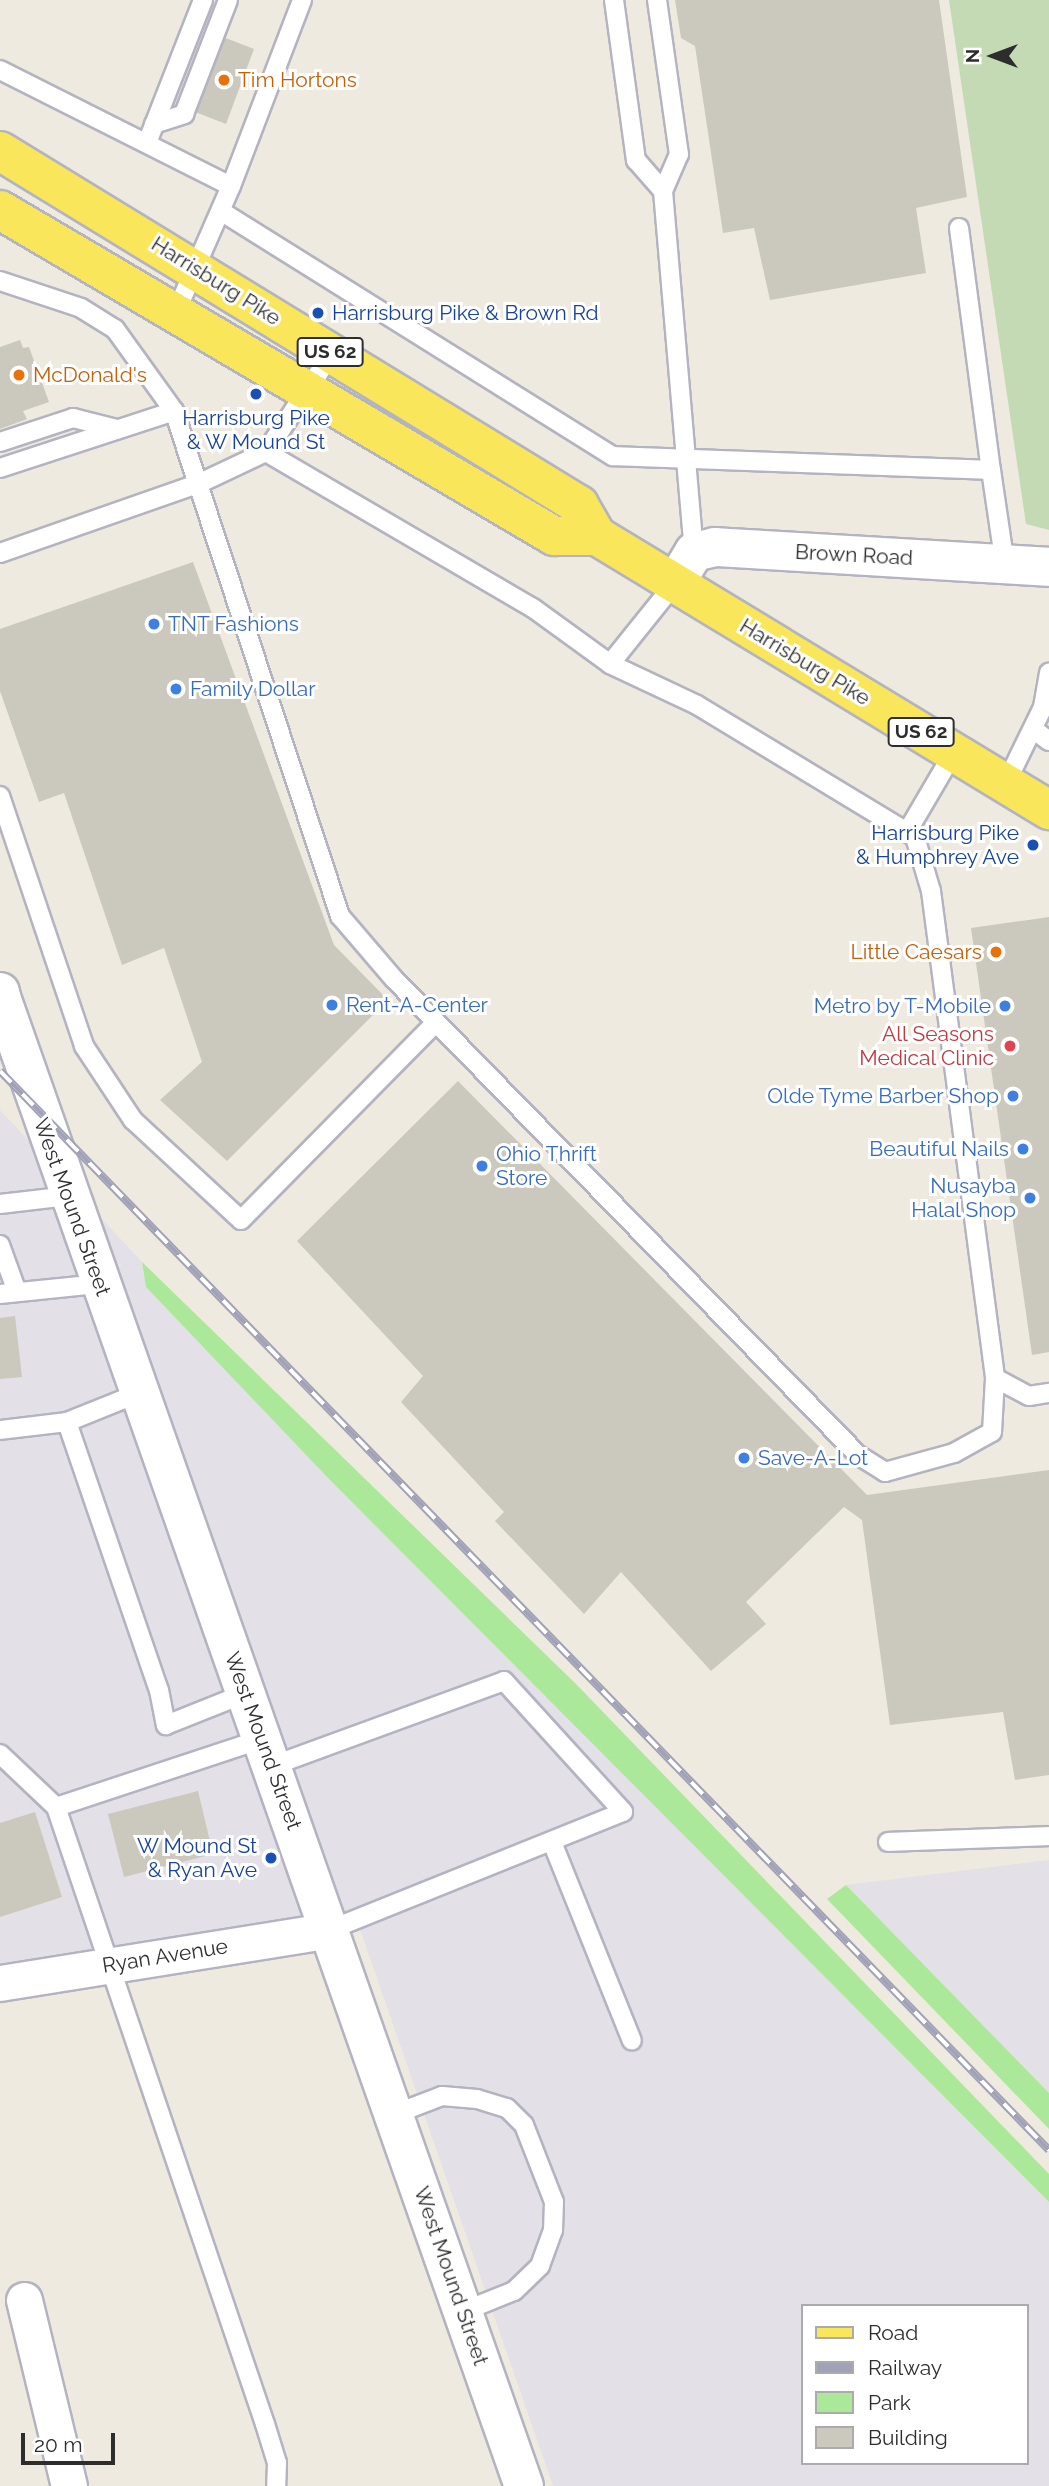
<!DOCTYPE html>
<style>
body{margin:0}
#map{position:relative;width:1049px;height:2486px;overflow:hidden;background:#efeadf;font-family:Raleway,sans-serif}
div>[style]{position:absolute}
.industrial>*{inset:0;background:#e3e0e8}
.green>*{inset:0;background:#abe899}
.cemetery>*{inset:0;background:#c3dab5}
.building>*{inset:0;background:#cbc8bd}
.roads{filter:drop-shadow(2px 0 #b3b3c1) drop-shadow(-2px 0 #b3b3c1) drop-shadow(0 2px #b3b3c1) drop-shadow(0 -2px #b3b3c1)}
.service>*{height:18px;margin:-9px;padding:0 9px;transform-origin:9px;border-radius:9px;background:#fff}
.minor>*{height:35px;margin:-17.5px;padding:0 17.5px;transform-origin:17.5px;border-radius:17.5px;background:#fff}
.tertiary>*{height:38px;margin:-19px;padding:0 19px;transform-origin:19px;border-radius:19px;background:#fff}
.secondary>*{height:38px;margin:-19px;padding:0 19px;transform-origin:19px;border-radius:19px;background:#fff}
.primary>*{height:38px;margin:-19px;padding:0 19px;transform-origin:19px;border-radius:19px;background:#f9e65a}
.rail>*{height:8px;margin-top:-4px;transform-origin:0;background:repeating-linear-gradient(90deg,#fff 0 16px,#a1a2b8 0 32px);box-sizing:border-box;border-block:2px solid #a1a2b8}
.dots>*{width:19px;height:19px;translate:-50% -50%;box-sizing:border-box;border:4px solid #fff;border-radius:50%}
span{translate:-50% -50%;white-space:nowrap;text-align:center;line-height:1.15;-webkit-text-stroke:6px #fff;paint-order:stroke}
.shield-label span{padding:2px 5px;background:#fff;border:2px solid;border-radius:5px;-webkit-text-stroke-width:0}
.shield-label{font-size:19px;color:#2d2d2d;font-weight:700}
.food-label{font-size:21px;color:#c56008}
.left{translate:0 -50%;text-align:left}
.right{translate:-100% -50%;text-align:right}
.street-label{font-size:21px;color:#2d2d2d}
.transit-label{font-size:21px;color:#164399}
.shop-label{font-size:21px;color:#366cbe}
.health-label{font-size:21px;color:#be3a42}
.legend{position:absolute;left:801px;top:2304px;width:228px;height:161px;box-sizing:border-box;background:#fff;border:2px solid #ababab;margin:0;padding:9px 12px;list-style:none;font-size:21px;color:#2d2d2d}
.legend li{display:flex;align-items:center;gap:14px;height:35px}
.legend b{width:35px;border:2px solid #ababab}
.north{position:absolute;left:958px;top:21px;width:70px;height:70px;-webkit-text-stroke:5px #fff;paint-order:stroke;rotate:270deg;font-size:19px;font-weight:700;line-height:28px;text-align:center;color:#2d2d2d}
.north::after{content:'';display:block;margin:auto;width:24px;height:32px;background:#2d2d2d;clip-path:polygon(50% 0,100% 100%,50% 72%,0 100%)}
.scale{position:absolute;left:21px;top:2433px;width:94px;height:32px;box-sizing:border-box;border:4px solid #2d2d2d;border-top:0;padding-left:9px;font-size:21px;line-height:24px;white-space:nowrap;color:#2d2d2d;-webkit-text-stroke:5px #fff;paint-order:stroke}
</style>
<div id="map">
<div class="industrial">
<i style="clip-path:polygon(evenodd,0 1110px,142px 1262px,146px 1287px,327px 1477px,1049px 2202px,1049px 2486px,553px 2486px,354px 1912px,0 1968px,0 1110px,802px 2306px,1026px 2306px,1026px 2463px,802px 2463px,802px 2306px)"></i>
<i style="clip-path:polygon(1049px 1860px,1049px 2093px,846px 1885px)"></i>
</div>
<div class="green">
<i style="clip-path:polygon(142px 1262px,576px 1684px,1049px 2174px,1049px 2202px,327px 1477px,146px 1287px)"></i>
<i style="clip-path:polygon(846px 1885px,1049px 2093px,1049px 2129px,827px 1899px)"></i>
</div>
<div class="cemetery">
<i style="clip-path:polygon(949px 0,1049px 0,1049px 530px,1026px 524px)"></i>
</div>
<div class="building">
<i style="clip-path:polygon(675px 0,939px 0,967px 197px,916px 208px,926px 273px,770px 300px,754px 228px,723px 233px,695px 46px,681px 38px)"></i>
<i style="clip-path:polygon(223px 37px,254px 49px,226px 124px,195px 112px)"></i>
<i style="clip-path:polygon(20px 340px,23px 348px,29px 347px,49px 402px,23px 411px,27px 419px,0 429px,0 347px)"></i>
<i style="clip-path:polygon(193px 562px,334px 945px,388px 1000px,227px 1161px,160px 1100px,202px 1062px,164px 948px,122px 965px,64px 793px,39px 802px,0 691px,0 629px)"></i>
<i style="clip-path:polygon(1049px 917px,1049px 1352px,1032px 1355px,971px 928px)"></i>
<i style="clip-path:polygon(458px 1081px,867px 1495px,1049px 1470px,1049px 1775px,1015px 1780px,1003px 1712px,890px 1725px,862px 1520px,844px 1507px,746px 1602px,766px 1624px,711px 1671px,621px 1572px,584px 1614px,495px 1521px,504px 1512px,401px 1402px,423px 1376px,297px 1241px)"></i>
<i style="clip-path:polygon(15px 1316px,22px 1377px,0 1379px,0 1318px)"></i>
<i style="clip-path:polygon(198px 1791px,213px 1854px,124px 1877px,108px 1814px)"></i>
<i style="clip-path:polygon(35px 1812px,62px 1897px,0 1917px,0 1823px)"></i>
</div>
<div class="roads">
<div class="service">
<i style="left:614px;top:0;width:162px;rotate:82.2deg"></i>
<i style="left:636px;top:160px;width:41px;rotate:48.9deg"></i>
<i style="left:657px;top:0;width:156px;rotate:81.9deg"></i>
<i style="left:679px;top:154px;width:40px;rotate:113.4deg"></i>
<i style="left:663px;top:191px;width:362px;rotate:85.1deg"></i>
<i style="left:0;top:70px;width:258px;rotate:26.7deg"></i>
<i style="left:231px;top:186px;width:140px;rotate:113.6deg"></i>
<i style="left:154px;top:124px;width:32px;rotate:-18deg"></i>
<i style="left:184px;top:114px;width:122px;rotate:-68.9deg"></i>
<i style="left:147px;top:143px;width:154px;rotate:-68.6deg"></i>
<i style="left:231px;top:186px;width:199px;rotate:-69.1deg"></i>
<i style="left:222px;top:212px;width:461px;rotate:32deg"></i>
<i style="left:613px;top:456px;width:378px;rotate:2.1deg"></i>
<i style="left:991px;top:470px;width:96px;rotate:81.6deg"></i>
<i style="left:959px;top:228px;width:244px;rotate:82.5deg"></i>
<i style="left:0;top:281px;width:85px;rotate:18.4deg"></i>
<i style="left:81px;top:308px;width:40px;rotate:32deg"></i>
<i style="left:115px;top:329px;width:101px;rotate:54.3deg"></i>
<i style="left:174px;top:411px;width:532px;rotate:71.8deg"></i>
<i style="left:340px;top:916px;width:83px;rotate:49.4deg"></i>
<i style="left:394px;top:979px;width:665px;rotate:45.73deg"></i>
<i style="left:858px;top:1455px;width:32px;rotate:32deg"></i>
<i style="left:885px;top:1472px;width:72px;rotate:-15.4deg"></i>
<i style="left:954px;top:1453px;width:43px;rotate:-28.9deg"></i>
<i style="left:992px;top:1432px;width:54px;rotate:-86.8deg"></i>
<i style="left:0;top:442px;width:77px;rotate:-18.2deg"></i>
<i style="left:73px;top:418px;width:45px;rotate:14deg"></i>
<i style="left:266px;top:452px;width:309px;rotate:30.3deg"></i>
<i style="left:533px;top:608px;width:95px;rotate:36deg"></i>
<i style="left:610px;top:664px;width:96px;rotate:25.2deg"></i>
<i style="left:697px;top:705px;width:255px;rotate:31.2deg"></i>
<i style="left:915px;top:837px;width:56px;rotate:73.5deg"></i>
<i style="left:931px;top:891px;width:491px;rotate:82.5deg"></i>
<i style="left:995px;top:1378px;width:38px;rotate:28deg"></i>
<i style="left:1029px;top:1396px;width:20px;rotate:-9deg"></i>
<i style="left:0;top:468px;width:183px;rotate:-18.1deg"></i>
<i style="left:0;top:553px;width:212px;rotate:-19.3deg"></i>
<i style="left:200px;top:483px;width:73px;rotate:-25.2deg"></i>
<i style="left:266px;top:452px;width:119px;rotate:-56.3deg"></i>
<i style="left:610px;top:664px;width:105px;rotate:-51.2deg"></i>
<i style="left:1033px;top:729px;width:20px;rotate:37deg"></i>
<i style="left:1006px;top:783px;width:85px;rotate:-64deg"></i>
<i style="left:1043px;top:707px;width:35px;rotate:-80deg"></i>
<i style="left:0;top:796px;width:264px;rotate:71.4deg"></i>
<i style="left:84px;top:1046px;width:89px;rotate:56.5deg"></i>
<i style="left:133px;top:1120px;width:147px;rotate:42.8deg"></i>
<i style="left:241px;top:1220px;width:278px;rotate:-45.4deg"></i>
<i style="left:907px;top:832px;width:93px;rotate:-59.6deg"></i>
<i style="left:0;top:1204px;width:68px;rotate:-6.7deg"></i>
<i style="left:0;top:1245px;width:50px;rotate:70.1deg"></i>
<i style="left:0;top:1294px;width:100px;rotate:-5.8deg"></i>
<i style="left:139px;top:1393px;width:78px;rotate:158.1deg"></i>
<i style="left:67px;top:1422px;width:283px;rotate:71.1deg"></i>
<i style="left:159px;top:1690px;width:36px;rotate:79deg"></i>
<i style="left:166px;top:1725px;width:86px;rotate:-21.8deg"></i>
<i style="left:0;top:1430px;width:67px;rotate:-6.8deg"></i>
<i style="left:262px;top:1739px;width:217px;rotate:161.7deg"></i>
<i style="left:56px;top:1807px;width:651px;rotate:71.29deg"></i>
<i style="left:265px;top:2424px;width:41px;rotate:72.9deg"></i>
<i style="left:277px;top:2463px;width:23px;rotate:92deg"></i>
<i style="left:0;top:1754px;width:77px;rotate:43.4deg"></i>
<i style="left:272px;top:1766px;width:247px;rotate:-20.1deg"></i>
<i style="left:504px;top:1681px;width:177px;rotate:47.7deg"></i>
<i style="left:623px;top:1812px;width:316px;rotate:158.1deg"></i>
<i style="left:552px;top:1842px;width:214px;rotate:68.1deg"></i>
<i style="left:888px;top:1842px;width:161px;rotate:-2.1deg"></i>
<i style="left:395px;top:2114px;width:50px;rotate:-21deg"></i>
<i style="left:442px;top:2096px;width:35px;rotate:5deg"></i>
<i style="left:477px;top:2099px;width:31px;rotate:17deg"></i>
<i style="left:507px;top:2108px;width:24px;rotate:45deg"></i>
<i style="left:524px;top:2125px;width:83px;rotate:68.7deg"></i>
<i style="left:554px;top:2202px;width:28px;rotate:92deg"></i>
<i style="left:553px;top:2230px;width:38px;rotate:110deg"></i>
<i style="left:540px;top:2266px;width:36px;rotate:136deg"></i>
<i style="left:514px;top:2291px;width:54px;rotate:158.2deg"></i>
</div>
<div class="minor">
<i style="left:0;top:1983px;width:334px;rotate:-9.1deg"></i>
<i style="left:24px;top:2300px;width:191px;rotate:76.4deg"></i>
</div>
<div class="tertiary">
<i style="left:1px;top:997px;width:1578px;rotate:70.65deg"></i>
</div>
<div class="secondary">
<i style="left:676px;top:582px;width:35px;rotate:-59deg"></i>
<i style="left:694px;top:552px;width:22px;rotate:-13deg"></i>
<i style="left:715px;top:547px;width:335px;rotate:3.4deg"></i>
<i style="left:0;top:992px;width:5px;rotate:79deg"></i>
</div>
<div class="primary">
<i style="left:0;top:151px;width:679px;rotate:31.44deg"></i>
<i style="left:579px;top:505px;width:36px;rotate:60deg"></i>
<i style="left:0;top:210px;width:643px;rotate:30.47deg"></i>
<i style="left:554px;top:536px;width:43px"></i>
<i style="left:597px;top:536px;width:529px;rotate:31.22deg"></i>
</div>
</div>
<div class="rail">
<i style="left:0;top:1071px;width:1505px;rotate:45.81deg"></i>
</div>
<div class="dots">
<i style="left:224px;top:80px;background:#e8710a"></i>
<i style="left:318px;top:313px;background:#1a4fb4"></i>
<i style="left:19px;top:375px;background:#e8710a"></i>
<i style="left:256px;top:394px;background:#1a4fb4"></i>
<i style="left:154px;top:624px;background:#3f7fe0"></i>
<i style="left:176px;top:689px;background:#3f7fe0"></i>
<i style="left:1033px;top:845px;background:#1a4fb4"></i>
<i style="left:996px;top:952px;background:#e8710a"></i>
<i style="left:332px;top:1005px;background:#3f7fe0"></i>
<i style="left:1005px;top:1006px;background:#3f7fe0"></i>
<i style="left:1010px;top:1046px;background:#e0444e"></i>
<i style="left:1013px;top:1096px;background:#3f7fe0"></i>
<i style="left:1023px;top:1149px;background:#3f7fe0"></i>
<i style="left:482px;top:1166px;background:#3f7fe0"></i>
<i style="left:1030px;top:1198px;background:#3f7fe0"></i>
<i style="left:744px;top:1458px;background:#3f7fe0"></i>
<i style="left:271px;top:1858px;background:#1a4fb4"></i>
</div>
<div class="shield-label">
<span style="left:330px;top:352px">US 62</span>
<span style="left:921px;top:732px">US 62</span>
</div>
<div class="food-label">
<span class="left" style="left:238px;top:80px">Tim Hortons</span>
<span class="left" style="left:33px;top:375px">McDonald's</span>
<span class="right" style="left:982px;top:952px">Little Caesars</span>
</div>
<div class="street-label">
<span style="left:216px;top:281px;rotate:32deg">Harrisburg Pike</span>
<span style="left:854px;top:555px;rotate:3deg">Brown Road</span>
<span style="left:805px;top:662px;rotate:31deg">Harrisburg Pike</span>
<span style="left:72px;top:1207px;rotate:70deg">West Mound Street</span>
<span style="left:263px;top:1741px;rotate:70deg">West Mound Street</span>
<span style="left:165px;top:1956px;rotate:-9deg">Ryan Avenue</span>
<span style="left:451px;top:2276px;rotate:71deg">West Mound Street</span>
</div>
<div class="transit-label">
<span class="left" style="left:332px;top:313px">Harrisburg Pike &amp; Brown Rd</span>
<span style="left:256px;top:430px">Harrisburg Pike<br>&amp; W Mound St</span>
<span class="right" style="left:1019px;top:845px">Harrisburg Pike<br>&amp; Humphrey Ave</span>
<span class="right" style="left:257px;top:1858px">W Mound St<br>&amp; Ryan Ave</span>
</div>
<div class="shop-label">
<span class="left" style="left:168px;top:624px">TNT Fashions</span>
<span class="left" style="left:190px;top:689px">Family Dollar</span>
<span class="left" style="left:346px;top:1005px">Rent-A-Center</span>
<span class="right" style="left:991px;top:1006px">Metro by T-Mobile</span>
<span class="right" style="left:999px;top:1096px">Olde Tyme Barber Shop</span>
<span class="right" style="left:1009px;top:1149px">Beautiful Nails</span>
<span class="left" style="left:496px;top:1166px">Ohio Thrift<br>Store</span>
<span class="right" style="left:1016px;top:1198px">Nusayba<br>Halal Shop</span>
<span class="left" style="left:758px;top:1458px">Save-A-Lot</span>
</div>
<div class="health-label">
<span class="right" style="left:994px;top:1046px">All Seasons<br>Medical Clinic</span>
</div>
<ul class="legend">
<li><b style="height:9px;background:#f9e65a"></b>Road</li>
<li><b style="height:9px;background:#a1a2b8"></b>Railway</li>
<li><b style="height:19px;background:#abe899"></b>Park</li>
<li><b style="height:19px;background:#cbc8bd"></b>Building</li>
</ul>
<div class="north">N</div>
<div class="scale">20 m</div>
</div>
